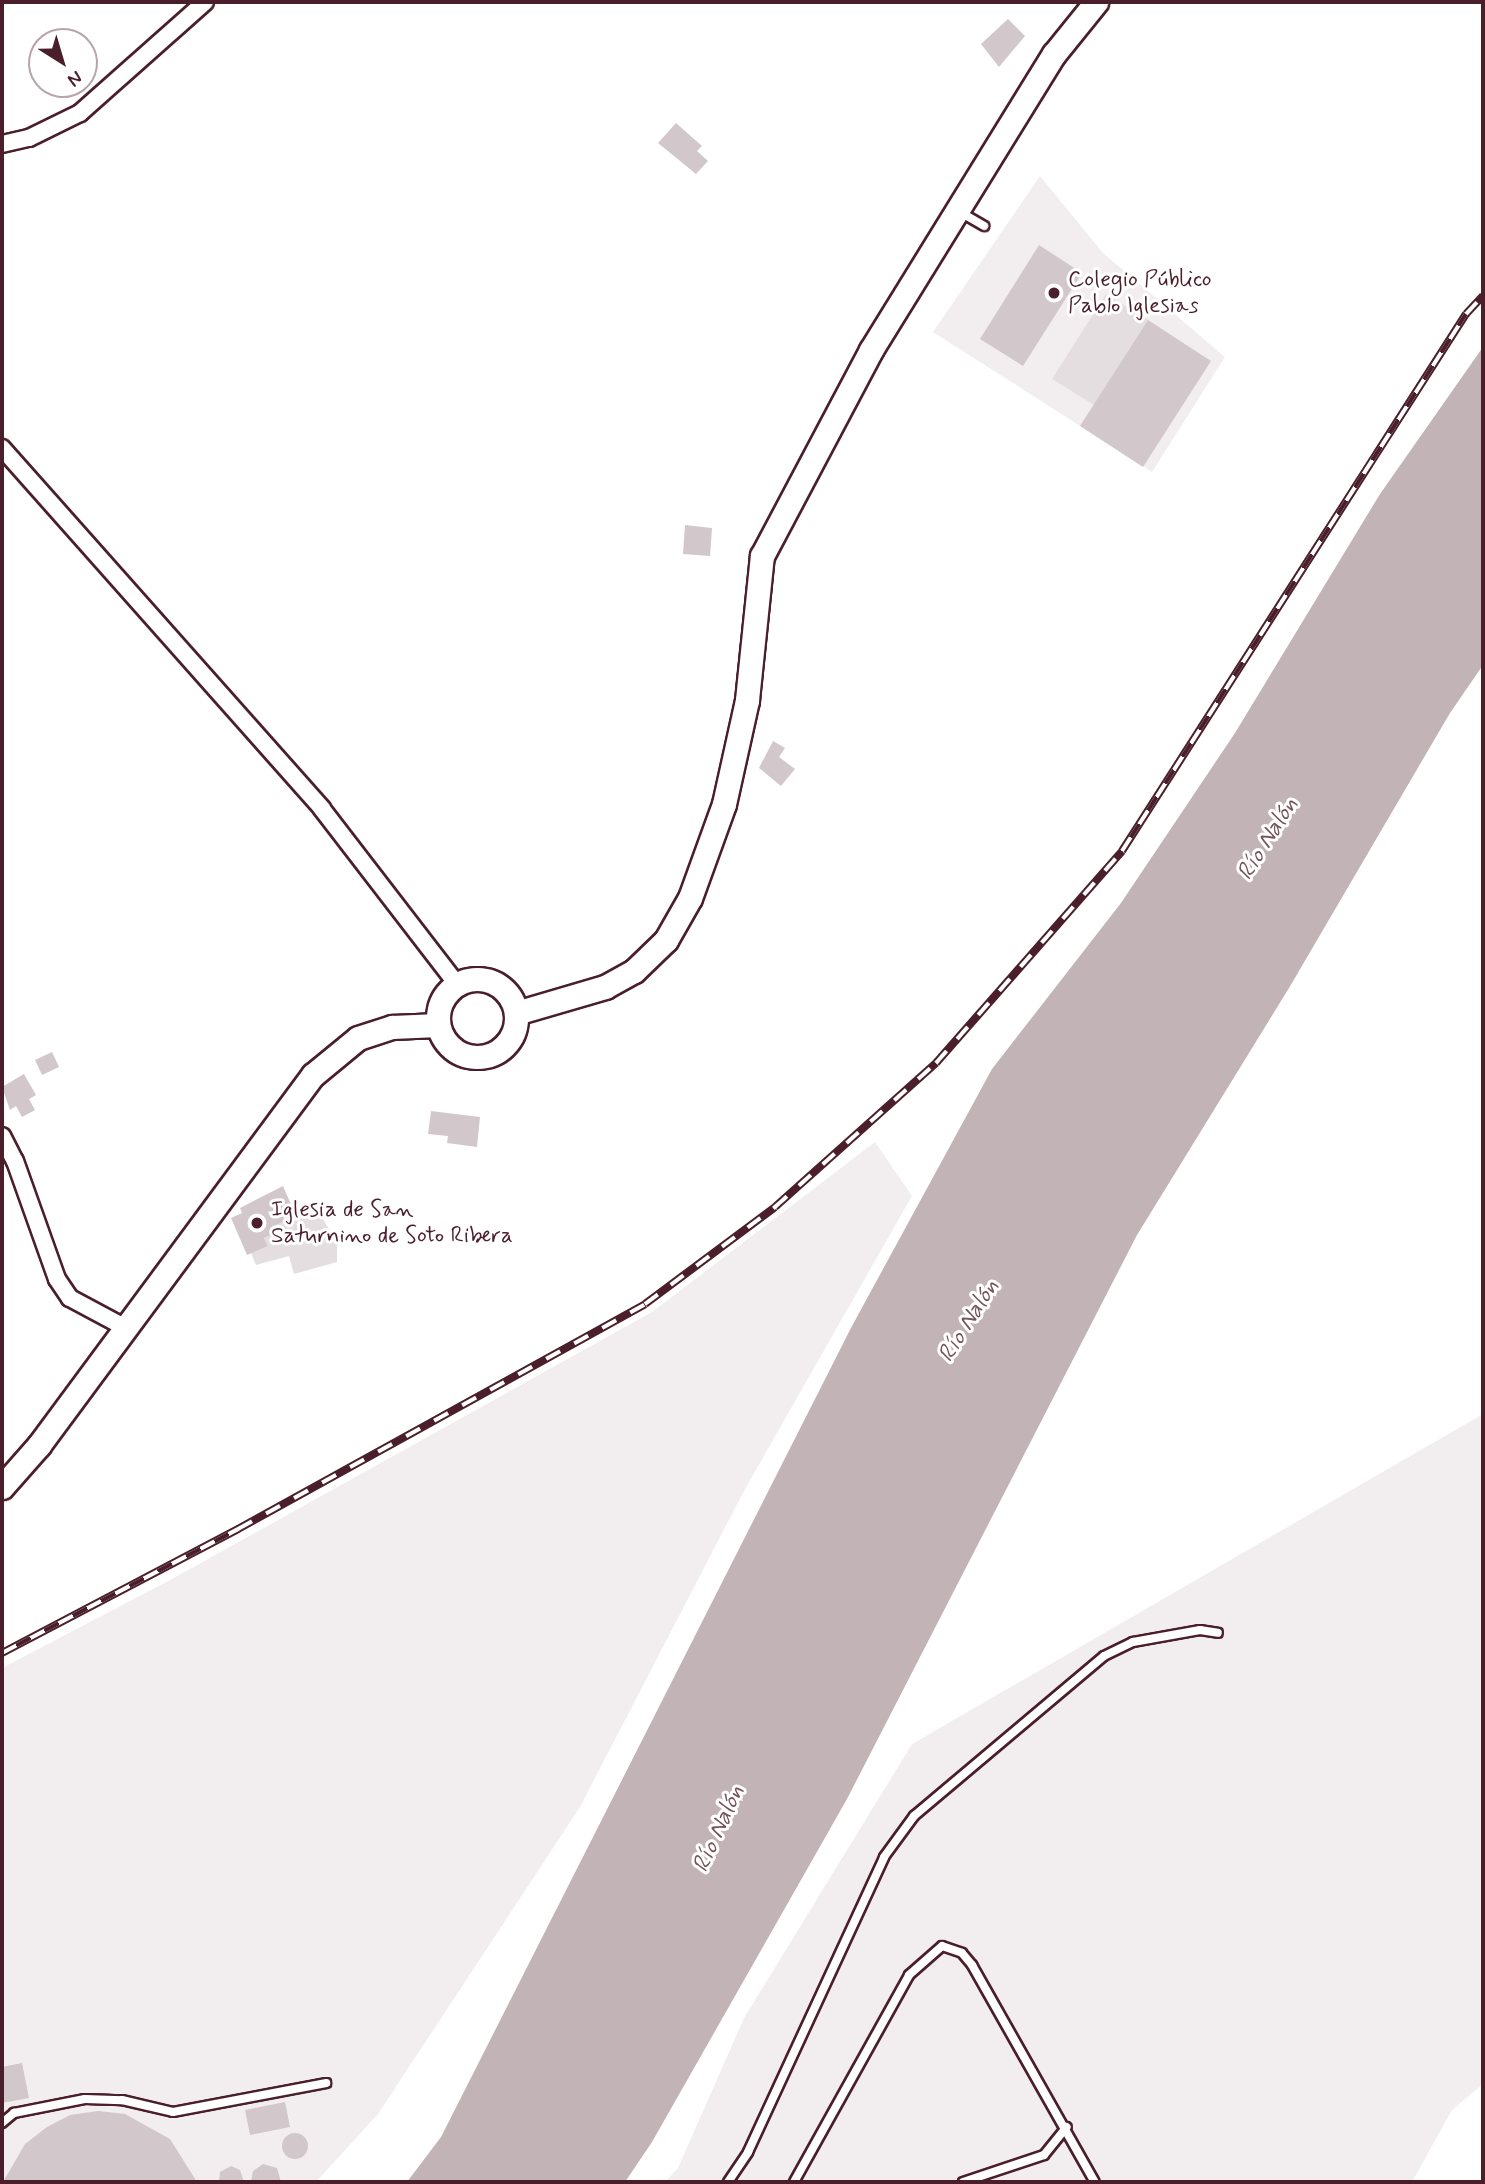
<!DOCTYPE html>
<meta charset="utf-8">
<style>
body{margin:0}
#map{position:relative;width:1485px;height:2184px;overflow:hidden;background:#fff;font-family:Mynerve,sans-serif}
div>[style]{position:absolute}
.built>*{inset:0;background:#f2eeef}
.green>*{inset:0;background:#e5dee0}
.water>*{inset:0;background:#c1b3b6}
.building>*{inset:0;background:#d2c7cb}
.round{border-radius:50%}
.roads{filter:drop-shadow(2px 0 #4a1f2b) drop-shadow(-2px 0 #4a1f2b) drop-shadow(0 2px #4a1f2b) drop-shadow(0 -2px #4a1f2b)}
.lane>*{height:8px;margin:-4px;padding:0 4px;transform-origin:4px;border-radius:4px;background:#fff}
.street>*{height:16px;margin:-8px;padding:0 8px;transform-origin:8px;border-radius:8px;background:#fff}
.secondary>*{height:23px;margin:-11.5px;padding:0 11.5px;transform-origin:11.5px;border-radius:11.5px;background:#fff}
.secondary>.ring{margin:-11.5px;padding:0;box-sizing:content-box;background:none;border:23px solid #fff;border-radius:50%}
.rail>*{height:8px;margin-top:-4px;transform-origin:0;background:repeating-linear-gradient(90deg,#fff 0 16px,#4a1f2b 0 32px);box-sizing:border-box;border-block:2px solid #4a1f2b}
.dots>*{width:19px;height:19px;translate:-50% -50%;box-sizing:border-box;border:4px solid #fff;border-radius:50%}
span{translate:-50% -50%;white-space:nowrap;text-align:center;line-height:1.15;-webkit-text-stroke:6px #fff;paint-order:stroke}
.poi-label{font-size:23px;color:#4a1f2b}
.left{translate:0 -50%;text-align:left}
.water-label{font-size:24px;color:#74535c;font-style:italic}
.frame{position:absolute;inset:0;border:4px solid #4a1f2b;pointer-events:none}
.north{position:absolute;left:28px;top:28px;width:70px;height:70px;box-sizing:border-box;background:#fff;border:2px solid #b7a5aa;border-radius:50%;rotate:143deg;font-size:19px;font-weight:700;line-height:28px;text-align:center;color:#4a1f2b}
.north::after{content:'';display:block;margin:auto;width:24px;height:32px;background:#4a1f2b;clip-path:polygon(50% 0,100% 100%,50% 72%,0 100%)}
</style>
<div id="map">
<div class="built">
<i style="clip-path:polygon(1040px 176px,1103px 253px,1225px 357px,1152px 472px,933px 332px)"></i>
<i style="clip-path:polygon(875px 1142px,912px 1196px,745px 1489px,580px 1807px,378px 2114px,316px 2182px,2px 2182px,2px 1668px,172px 1579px,652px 1312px)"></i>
<i style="clip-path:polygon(1483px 1414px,1483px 2084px,1452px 2110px,1412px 2182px,665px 2182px,678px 2168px,744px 2018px,912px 1744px)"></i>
</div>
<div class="green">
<i style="clip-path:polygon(1106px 294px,1148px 320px,1094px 405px,1052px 379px)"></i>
<i style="clip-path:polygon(316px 1207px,337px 1243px,337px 1262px,294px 1274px,289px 1256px,256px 1265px,251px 1253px,268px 1246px,264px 1238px,274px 1233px,272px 1227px)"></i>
</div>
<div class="water">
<i style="clip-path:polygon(1483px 347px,1483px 665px,1450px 713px,1289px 988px,1137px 1235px,847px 1799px,652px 2142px,625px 2182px,407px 2182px,441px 2137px,852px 1326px,992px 1069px,1121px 903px,1235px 733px,1380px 494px)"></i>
</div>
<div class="building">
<i style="clip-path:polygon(1008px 19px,1025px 36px,999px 67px,981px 44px)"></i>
<i style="clip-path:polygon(676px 123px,702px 146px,697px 151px,708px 161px,696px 174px,658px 143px)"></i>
<i style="clip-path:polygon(1039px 245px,1082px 273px,1023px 366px,980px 339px)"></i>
<i style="clip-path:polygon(1148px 320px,1211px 361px,1143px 467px,1080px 426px)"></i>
<i style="clip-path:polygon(685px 525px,712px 528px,710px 556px,683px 554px)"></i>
<i style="clip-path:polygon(773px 741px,785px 748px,779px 757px,795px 769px,781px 786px,759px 768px)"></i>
<i style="clip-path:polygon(52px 1052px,59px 1067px,42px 1075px,35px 1060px)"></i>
<i style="clip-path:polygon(24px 1074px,36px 1095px,29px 1099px,35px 1110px,22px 1117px,16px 1106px,10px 1110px,2px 1087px)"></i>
<i style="clip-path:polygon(431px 1111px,480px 1117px,477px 1147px,447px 1143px,448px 1136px,428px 1134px)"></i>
<i style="clip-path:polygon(283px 1186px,296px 1216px,272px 1227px,275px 1233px,264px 1238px,268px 1246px,247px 1255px,231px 1218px,242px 1213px,240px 1208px)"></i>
<i style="clip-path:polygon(22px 2063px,29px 2098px,2px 2103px,2px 2067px)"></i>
<i style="clip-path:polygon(285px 2102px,290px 2127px,250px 2135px,245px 2110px)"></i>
<i style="clip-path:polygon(98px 2111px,125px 2114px,170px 2139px,197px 2182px,3px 2182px,25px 2144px,47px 2127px,70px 2115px)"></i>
<i class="round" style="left:282px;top:2133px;width:26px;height:26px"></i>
<i style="clip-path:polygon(263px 2164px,277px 2168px,281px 2182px,251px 2182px,253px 2171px)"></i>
<i style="clip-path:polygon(231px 2166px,240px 2170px,244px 2182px,219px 2182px,220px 2172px)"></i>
</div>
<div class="roads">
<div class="lane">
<i style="left:960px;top:212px;width:28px;rotate:30deg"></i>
<i style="left:2px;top:2123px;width:16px;rotate:-40deg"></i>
<i style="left:14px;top:2113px;width:72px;rotate:-11.2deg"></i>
<i style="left:85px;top:2099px;width:37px;rotate:2deg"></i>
<i style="left:122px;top:2100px;width:52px;rotate:13.2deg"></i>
<i style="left:173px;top:2112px;width:156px;rotate:-10.7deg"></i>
<i style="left:728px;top:2182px;width:36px;rotate:-56deg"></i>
<i style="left:748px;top:2152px;width:325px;rotate:-65.2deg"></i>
<i style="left:884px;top:1857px;width:51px;rotate:-53.8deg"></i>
<i style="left:914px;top:1816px;width:248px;rotate:-40.1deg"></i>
<i style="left:1104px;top:1656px;width:32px;rotate:-26deg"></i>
<i style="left:1133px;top:1642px;width:68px;rotate:-10.2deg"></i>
<i style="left:1200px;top:1630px;width:18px;rotate:9deg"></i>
<i style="left:794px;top:2182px;width:237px;rotate:-60.9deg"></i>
<i style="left:909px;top:1975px;width:44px;rotate:-41.3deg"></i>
<i style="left:942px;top:1946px;width:21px;rotate:19deg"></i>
<i style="left:962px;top:1953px;width:16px;rotate:50deg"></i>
<i style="left:972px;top:1965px;width:249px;rotate:60.5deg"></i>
<i style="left:963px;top:2182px;width:85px;rotate:-18.4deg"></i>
<i style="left:1044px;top:2155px;width:36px;rotate:-51deg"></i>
</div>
<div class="street">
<i style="left:2px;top:144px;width:28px;rotate:-13deg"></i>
<i style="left:29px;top:138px;width:57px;rotate:-26.1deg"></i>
<i style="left:80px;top:113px;width:167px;rotate:-41.6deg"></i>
<i style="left:2px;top:448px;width:482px;rotate:48.4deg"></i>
<i style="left:322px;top:809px;width:221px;rotate:52.4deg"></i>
<i style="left:2px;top:1136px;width:28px;rotate:63deg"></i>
<i style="left:15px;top:1161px;width:125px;rotate:70.4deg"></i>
<i style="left:57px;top:1279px;width:23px;rotate:56deg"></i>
<i style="left:70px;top:1298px;width:64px;rotate:28.2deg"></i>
</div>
<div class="secondary">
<i class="ring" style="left:438px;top:979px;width:55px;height:55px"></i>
<i style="left:516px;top:1013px;width:93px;rotate:-16.3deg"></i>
<i style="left:605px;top:987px;width:33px;rotate:-29deg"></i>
<i style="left:634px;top:971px;width:45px;rotate:-44.1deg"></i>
<i style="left:666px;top:940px;width:48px;rotate:-60.3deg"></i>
<i style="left:690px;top:898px;width:100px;rotate:-70.1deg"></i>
<i style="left:724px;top:804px;width:107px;rotate:-77.5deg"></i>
<i style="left:747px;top:700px;width:145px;rotate:-84.1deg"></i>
<i style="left:762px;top:556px;width:233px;rotate:-62.1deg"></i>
<i style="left:871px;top:350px;width:348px;rotate:-58.3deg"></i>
<i style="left:1054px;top:54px;width:67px;rotate:-51.1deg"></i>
<i style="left:2px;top:1487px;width:56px;rotate:-48.6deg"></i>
<i style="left:39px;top:1445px;width:460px;rotate:-53.5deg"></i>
<i style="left:313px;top:1075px;width:58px;rotate:-39.4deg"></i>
<i style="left:358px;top:1038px;width:36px;rotate:-18deg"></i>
<i style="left:392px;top:1027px;width:46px;rotate:-2.5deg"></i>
</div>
</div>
<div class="rail">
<i style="left:2px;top:1653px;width:267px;rotate:-27.7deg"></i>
<i style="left:238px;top:1529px;width:465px;rotate:-28.9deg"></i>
<i style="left:645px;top:1304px;width:162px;rotate:-36.7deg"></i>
<i style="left:775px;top:1207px;width:216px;rotate:-41.8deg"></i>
<i style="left:936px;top:1063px;width:282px;rotate:-48.7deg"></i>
<i style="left:1122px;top:851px;width:638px;rotate:-57.36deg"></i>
<i style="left:1466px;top:314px;width:25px;rotate:-47deg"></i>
</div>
<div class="dots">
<i style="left:1054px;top:293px;background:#4a1f2b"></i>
<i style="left:257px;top:1223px;background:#4a1f2b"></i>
</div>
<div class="poi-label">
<span class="left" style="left:1068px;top:293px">Colegio Público<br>Pablo Iglesias</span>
<span class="left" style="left:271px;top:1223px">Iglesia de San<br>Saturnino de Soto Ribera</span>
</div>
<div class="water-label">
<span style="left:1268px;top:839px;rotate:-58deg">Río Nalón</span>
<span style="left:969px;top:1321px;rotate:-58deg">Río Nalón</span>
<span style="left:719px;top:1829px;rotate:-66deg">Río Nalón</span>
</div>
<div class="frame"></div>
<div class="north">N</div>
</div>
